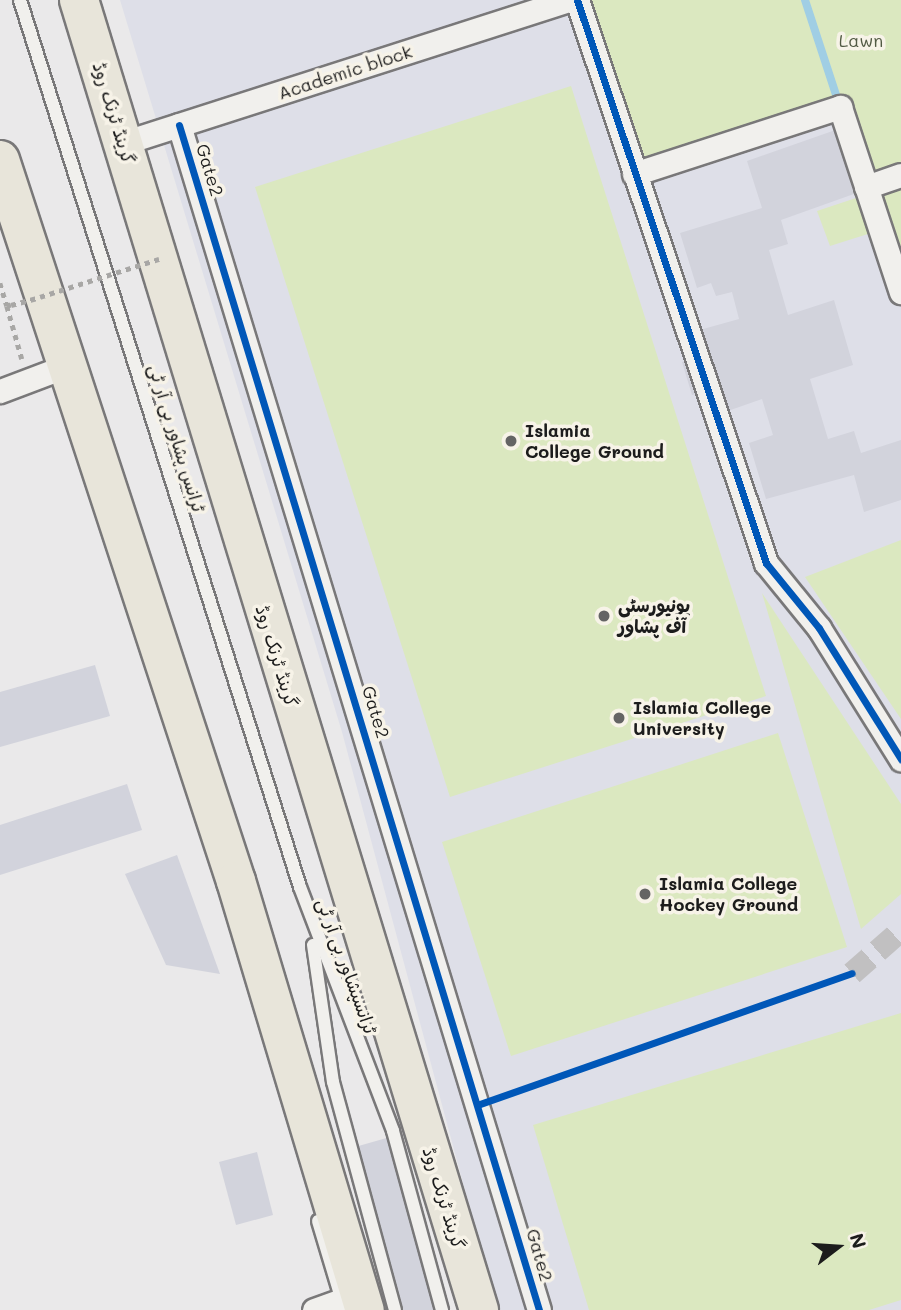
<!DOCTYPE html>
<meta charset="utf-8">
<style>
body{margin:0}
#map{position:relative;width:901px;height:1310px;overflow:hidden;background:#eae9ea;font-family:Mali,"Playpen Sans Arabic",sans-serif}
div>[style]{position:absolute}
.built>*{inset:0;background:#dedfe8}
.green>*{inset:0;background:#dbe8c0}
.stream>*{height:8px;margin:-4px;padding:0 4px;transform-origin:4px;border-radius:4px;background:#a0cee4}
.building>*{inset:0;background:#d2d3dc}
.street-tunnel>*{height:23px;margin-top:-11.5px;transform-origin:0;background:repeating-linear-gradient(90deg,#c1c0c1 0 23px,transparent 0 34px)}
.path>*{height:4.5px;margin-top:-2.25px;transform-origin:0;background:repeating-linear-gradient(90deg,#a8a7a5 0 5px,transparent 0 10px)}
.roads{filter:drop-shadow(2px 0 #797879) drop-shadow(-2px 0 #797879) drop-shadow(0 2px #797879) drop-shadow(0 -2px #797879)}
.lane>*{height:12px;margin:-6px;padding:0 6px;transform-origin:6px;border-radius:6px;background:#f1f0ed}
.street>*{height:23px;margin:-11.5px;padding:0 11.5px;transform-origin:11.5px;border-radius:11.5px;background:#f1f0ed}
.highway>*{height:38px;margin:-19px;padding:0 19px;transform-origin:19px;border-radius:19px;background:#e8e5da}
.path-bridge>*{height:4.5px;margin-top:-2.25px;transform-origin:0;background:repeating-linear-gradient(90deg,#a8a7a5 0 5px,transparent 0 10px)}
.cycleway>*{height:7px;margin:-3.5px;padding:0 3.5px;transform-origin:3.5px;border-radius:3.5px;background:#0057b8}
.dots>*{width:19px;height:19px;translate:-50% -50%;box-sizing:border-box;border:4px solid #f7f3e8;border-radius:50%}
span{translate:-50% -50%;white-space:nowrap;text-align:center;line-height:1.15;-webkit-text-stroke:7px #f7f3e8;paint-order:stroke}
.park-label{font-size:18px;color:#515943}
.street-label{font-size:18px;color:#1c1c1c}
.poi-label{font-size:18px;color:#1c1c1c;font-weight:700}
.left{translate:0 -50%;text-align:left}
.north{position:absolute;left:803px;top:1212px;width:70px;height:70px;-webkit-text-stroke:5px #f7f3e8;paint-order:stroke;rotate:73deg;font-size:19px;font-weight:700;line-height:28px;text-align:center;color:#1c1c1c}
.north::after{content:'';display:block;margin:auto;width:24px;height:32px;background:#1c1c1c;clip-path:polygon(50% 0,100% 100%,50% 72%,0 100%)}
</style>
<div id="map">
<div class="built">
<i style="clip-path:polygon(120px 0,901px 0,901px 1310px,497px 1310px,342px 732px)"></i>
</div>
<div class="green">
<i style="clip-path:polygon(578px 0,901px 0,901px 292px,840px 107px,634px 173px)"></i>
<i style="clip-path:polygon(571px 86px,766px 696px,450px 797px,255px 187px)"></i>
<i style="clip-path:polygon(859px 197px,871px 233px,830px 246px,817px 211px)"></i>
<i style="clip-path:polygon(901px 540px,901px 719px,805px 577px)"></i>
<i style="clip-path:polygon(762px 593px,901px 804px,901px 894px,861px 929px)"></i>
<i style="clip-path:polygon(778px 733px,847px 947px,511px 1056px,442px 842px)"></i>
<i style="clip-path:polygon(901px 1013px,901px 1300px,869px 1310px,589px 1310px,533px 1125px)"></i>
</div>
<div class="stream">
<i style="left:805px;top:0;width:109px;rotate:71.9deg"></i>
</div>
<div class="building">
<i style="clip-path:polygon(844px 127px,865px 190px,781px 220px,788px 244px,769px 250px,788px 315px,834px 300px,853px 365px,810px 379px,828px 439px,854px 431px,861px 453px,901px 440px,901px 500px,864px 512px,854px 475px,766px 499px,749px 443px,773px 435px,762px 399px,722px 413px,715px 388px,692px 395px,682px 362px,704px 356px,696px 331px,739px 319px,732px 292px,716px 296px,711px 283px,697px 288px,680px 233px,762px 208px,747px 161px)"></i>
<i style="clip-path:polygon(95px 665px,110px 716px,0 747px,0 692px)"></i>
<i style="clip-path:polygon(127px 784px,142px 830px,0 875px,0 825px)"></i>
<i style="clip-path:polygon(177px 855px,220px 974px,166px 965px,125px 874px)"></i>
<i style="clip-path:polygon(390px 1137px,440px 1310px,402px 1310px,355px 1147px)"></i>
<i style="clip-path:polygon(257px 1152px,273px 1215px,236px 1225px,219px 1162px)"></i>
</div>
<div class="street-tunnel">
<i style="left:852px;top:973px;width:65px;rotate:-41.3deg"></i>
</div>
<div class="path">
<i style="left:0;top:283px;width:24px;rotate:73deg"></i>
<i style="left:11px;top:305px;width:4px;rotate:166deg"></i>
<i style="left:7px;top:306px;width:55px;rotate:74.2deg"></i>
</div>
<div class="roads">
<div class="lane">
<i style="left:20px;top:0;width:930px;rotate:72.48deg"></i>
<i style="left:300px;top:887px;width:261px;rotate:69.1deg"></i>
<i style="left:393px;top:1131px;width:186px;rotate:74.7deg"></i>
<i style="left:313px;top:945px;width:138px;rotate:81.7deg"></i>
<i style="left:333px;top:1082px;width:236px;rotate:74.8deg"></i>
<i style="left:318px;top:1221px;width:84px;rotate:73.3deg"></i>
</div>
<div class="street">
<i style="left:577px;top:0;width:594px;rotate:71.44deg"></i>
<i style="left:766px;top:563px;width:84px;rotate:50.8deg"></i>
<i style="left:819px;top:628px;width:155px;rotate:58deg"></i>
<i style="left:179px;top:125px;width:1238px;rotate:73.1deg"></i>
<i style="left:123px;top:143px;width:467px;rotate:-17.8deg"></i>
<i style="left:634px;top:174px;width:217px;rotate:-18deg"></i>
<i style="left:840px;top:107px;width:195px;rotate:71.8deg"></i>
<i style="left:866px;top:187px;width:37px;rotate:-19deg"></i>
<i style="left:0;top:391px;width:60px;rotate:-20.6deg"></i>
<i style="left:314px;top:1310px;width:48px;rotate:-19.6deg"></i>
</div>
<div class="highway">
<i style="left:79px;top:0;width:1370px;rotate:73.02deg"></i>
<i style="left:0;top:160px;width:759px;rotate:71.88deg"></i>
<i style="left:236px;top:881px;width:448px;rotate:73.3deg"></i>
</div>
</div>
<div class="path-bridge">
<i style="left:40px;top:297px;width:125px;rotate:-17.7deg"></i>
<i style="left:11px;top:305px;width:27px;rotate:-15deg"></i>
</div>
<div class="cycleway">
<i style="left:577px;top:0;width:594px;rotate:71.44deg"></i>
<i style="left:766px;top:563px;width:84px;rotate:50.8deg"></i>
<i style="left:819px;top:628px;width:155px;rotate:58deg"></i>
<i style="left:179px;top:125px;width:1238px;rotate:73.1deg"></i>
<i style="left:480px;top:1104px;width:394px;rotate:-19.4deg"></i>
</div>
<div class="dots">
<i style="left:511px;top:441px;background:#646464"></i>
<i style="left:604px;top:616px;background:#646464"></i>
<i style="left:619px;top:718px;background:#646464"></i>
<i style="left:645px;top:894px;background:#646464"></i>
</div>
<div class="park-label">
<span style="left:861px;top:40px">Lawn</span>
</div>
<div class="street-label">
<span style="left:345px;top:72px;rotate:-18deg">Academic block</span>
<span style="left:114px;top:113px;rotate:73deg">گرینڈ ٹرنک روڈ</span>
<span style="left:210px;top:170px;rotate:73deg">Gate2</span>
<span style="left:177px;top:438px;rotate:73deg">ٹرانس پشاور بی آر ٹی</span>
<span style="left:277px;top:656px;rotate:73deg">گرینڈ ٹرنک روڈ</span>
<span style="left:376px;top:712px;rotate:73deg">Gate2</span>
<span style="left:347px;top:966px;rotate:70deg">ٹرانسپشاور بی آر ٹی</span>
<span style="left:444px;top:1198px;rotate:73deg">گرینڈ ٹرنک روڈ</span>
<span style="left:540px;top:1255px;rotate:74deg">Gate2</span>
</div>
<div class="poi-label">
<span class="left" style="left:525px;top:441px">Islamia<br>College Ground</span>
<span class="left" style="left:618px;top:616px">یونیورسٹی<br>آف پشاور</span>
<span class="left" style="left:633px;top:718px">Islamia College<br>University</span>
<span class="left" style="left:659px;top:894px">Islamia College<br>Hockey Ground</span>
</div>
<div class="north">N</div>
</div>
